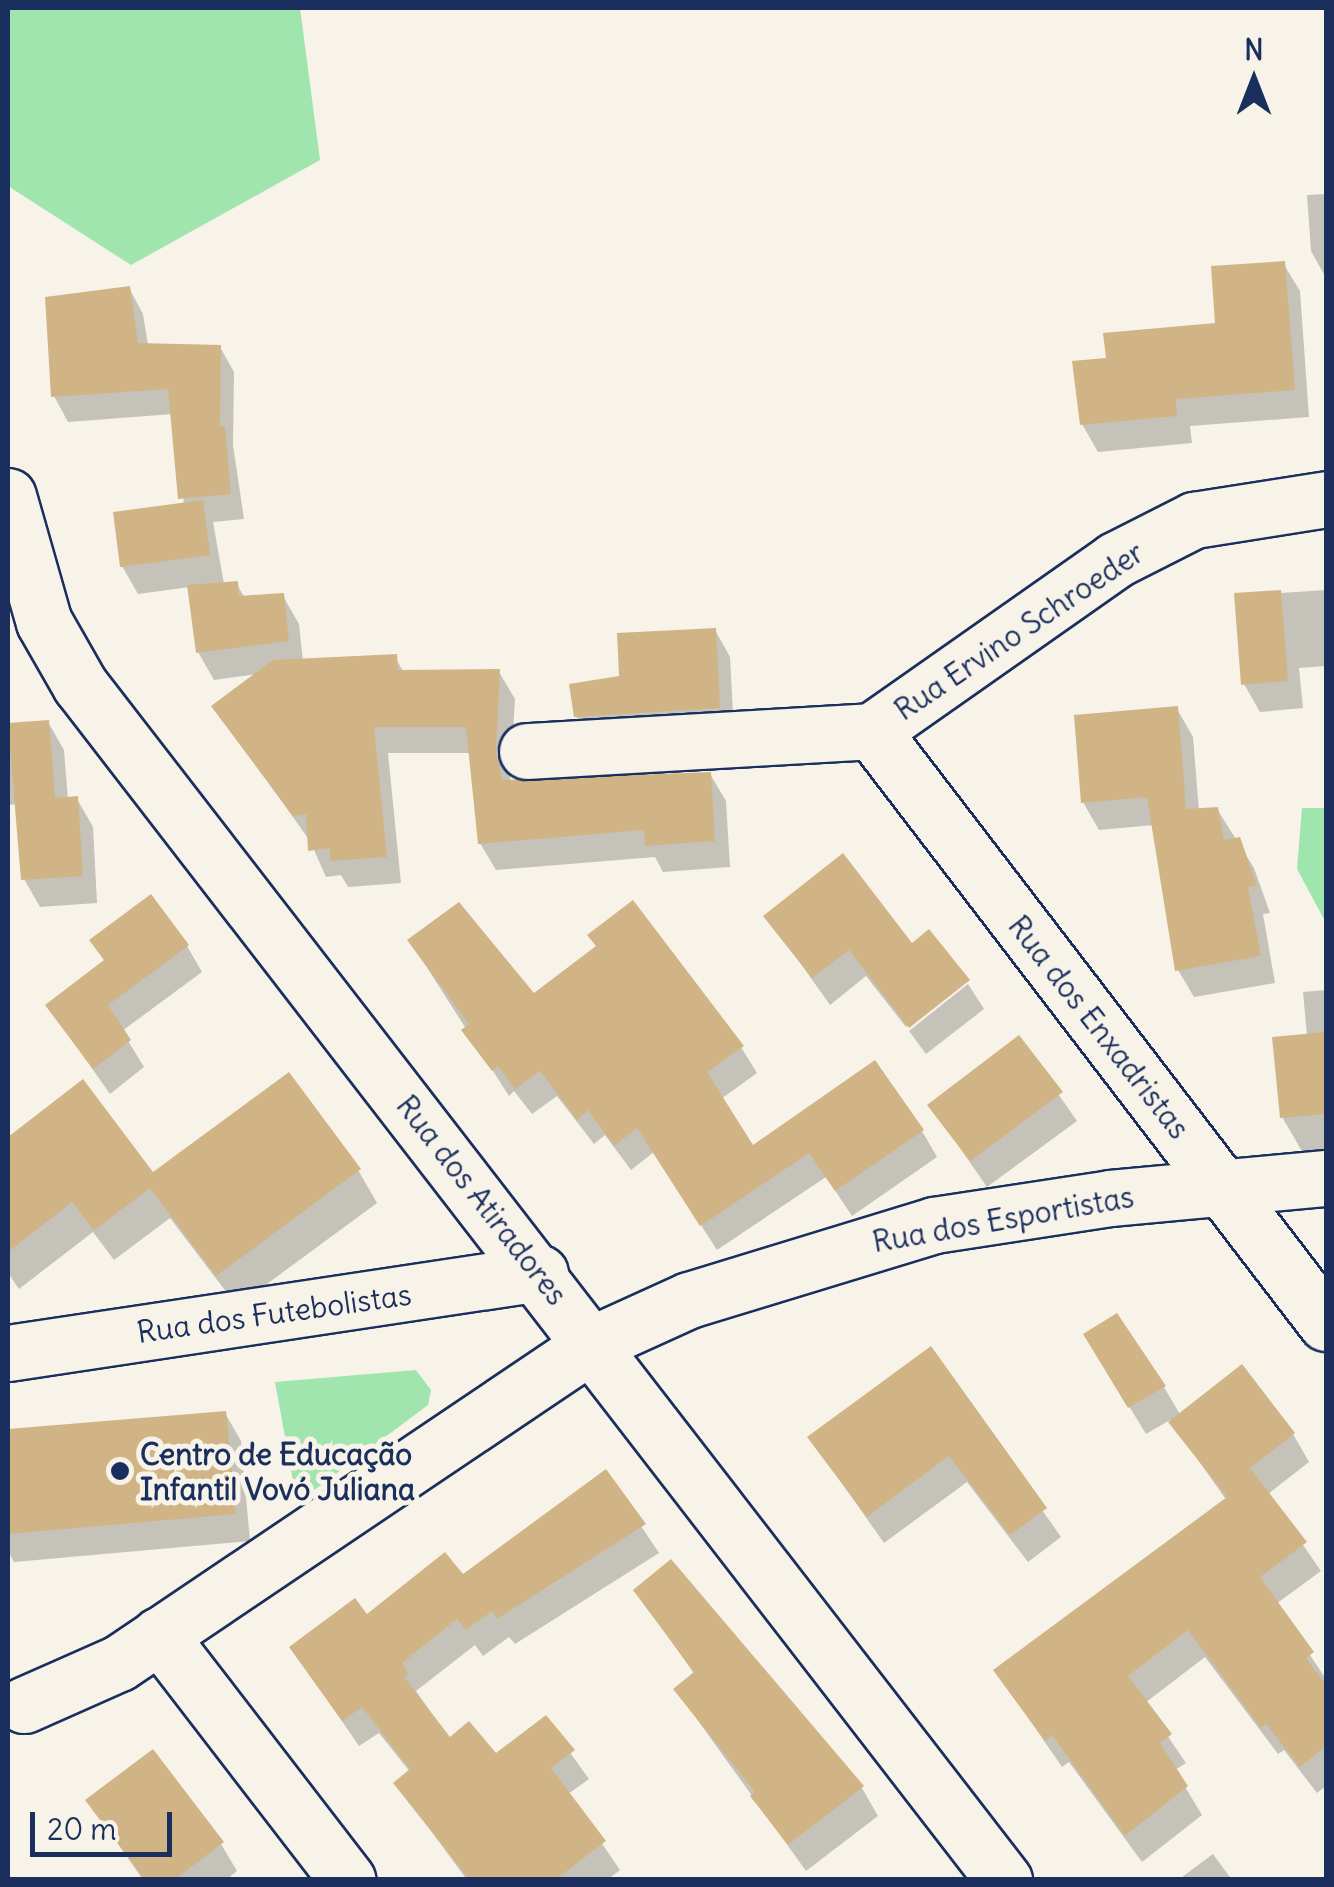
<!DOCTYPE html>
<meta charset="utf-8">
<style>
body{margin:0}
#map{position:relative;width:1334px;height:1887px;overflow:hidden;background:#f7f3e8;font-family:Delius,sans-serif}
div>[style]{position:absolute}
.green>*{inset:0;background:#a0e4ae}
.shadow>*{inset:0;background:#0003}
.building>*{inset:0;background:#d1b486}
.roads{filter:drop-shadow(2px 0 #1b2f5e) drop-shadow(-2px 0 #1b2f5e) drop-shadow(0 2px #1b2f5e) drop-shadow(0 -2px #1b2f5e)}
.minor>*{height:55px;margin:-27.5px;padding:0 27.5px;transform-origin:27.5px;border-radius:27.5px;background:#f7f3e8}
.dots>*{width:28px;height:28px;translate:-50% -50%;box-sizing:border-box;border:5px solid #f7f3e8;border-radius:50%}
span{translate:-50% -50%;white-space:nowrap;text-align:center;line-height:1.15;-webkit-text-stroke:10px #f7f3e8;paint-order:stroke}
.street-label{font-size:30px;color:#1b2f5e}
.poi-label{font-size:30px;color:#1b2f5e;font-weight:700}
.left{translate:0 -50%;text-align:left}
.frame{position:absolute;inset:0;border:10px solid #1b2f5e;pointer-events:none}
.north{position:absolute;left:1204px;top:30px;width:100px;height:100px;-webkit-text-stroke:8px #f7f3e8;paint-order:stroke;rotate:0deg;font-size:28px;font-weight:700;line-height:40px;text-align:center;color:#1b2f5e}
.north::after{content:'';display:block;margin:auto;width:35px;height:45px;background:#1b2f5e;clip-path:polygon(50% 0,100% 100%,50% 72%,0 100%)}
.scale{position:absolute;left:30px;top:1812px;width:142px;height:45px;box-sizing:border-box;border:5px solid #1b2f5e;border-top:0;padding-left:12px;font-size:30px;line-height:35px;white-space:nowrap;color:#1b2f5e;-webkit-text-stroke:8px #f7f3e8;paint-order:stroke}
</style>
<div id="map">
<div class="green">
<i style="clip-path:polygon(8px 8px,300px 8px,320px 160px,131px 265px,8px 186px)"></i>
<i style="clip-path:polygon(1302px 808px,1326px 808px,1326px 923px,1297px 869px)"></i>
<i style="clip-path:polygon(416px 1370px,431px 1390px,428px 1405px,297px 1503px,275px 1382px)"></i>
</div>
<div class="shadow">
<i style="clip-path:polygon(1326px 194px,1326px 278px,1311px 251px,1307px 195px)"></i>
<i style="clip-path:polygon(1283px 263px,1300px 291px,1309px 417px,1190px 426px,1192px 443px,1098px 452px,1082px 424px,1109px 360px,1218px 325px)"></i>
<i style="clip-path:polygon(129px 288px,143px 314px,148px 345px,220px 347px,234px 372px,233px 445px,244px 519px,213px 522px,224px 584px,236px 583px,245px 598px,283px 596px,299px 624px,303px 661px,395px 657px,404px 673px,499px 672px,515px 699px,510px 782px,710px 774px,726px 801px,730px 867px,663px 872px,655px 857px,496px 870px,480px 843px,471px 753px,388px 753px,401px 883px,348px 887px,341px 875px,326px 877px,310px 841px,214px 707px,258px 674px,214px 680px,198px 652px,190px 587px,138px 594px,122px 566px,184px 505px,173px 414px,68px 422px,54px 396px)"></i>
<i style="clip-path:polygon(1326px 590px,1326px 666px,1299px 668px,1303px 708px,1260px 712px,1244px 684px,1237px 596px)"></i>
<i style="clip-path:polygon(715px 630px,730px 657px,734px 734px,591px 743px,576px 716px,622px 679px)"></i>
<i style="clip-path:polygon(1177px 709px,1193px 737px,1199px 811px,1217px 809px,1254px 868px,1270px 913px,1263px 914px,1275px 983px,1194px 997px,1178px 970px,1154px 825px,1099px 830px,1083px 802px)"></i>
<i style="clip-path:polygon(48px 722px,64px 750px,68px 800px,77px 799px,93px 827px,97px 903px,40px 907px,24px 879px,19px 804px,8px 805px,8px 725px)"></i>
<i style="clip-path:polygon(767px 916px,912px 946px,966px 980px,906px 1027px,866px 976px,830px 1005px)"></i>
<i style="clip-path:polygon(590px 936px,741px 1047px,757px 1073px,721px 1099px,752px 1148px,922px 1131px,937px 1157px,852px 1216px,826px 1177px,717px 1250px,654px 1152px,631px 1170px,605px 1135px,594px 1144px,557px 1096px,532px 1114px,514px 1091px,509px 1096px,410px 941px,534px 996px,597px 948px)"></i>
<i style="clip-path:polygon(93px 941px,187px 946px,202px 972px,122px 1031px,144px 1067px,110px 1094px,48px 1006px,105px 962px)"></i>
<i style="clip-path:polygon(968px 984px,984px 1009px,926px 1054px,909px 1031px)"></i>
<i style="clip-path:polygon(1326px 990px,1326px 1156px,1306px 1158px,1282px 1117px,1307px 1036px,1303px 992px)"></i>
<i style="clip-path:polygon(1019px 1038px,1077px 1121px,987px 1187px,930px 1105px)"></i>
<i style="clip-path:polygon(82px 1083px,153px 1176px,358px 1170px,377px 1203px,237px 1306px,170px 1218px,114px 1260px,93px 1232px,19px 1289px,8px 1273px,8px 1140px)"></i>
<i style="clip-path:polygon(930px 1350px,1061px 1537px,1028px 1562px,967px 1482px,884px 1543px,810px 1438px)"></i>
<i style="clip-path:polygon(1102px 1362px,1164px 1387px,1181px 1416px,1293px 1434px,1309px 1462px,1268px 1494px,1321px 1571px,1276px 1604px,1326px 1679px,1326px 1786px,1317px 1793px,1284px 1750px,1278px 1754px,1205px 1657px,1145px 1703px,1186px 1763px,1175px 1770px,1202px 1815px,1142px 1862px,1069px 1762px,1062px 1767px,996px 1671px,1227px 1501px,1170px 1420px,1146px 1434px)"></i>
<i style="clip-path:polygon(225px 1413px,241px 1441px,250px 1541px,14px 1562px,8px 1551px,8px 1432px)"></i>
<i style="clip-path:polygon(605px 1472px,659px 1553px,515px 1644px,509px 1637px,483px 1656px,475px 1645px,416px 1691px,450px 1740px,495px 1756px,546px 1719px,589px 1779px,568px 1794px,620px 1870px,607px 1880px,467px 1880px,396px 1783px,410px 1772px,379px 1733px,359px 1746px,292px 1648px,463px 1577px)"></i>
<i style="clip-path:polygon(671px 1563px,862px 1788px,878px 1816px,806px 1871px,676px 1690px,695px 1675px,636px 1591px)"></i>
<i style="clip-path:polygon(88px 1800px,221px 1844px,237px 1871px,226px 1880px,143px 1880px)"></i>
<i style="clip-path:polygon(1213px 1854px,1232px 1880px,1178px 1880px)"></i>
</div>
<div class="building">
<i style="clip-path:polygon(1285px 261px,1295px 390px,1176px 399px,1177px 416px,1080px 425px,1072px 361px,1106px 358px,1103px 333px,1215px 323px,1211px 266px)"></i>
<i style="clip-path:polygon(130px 286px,138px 343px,221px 345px,220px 427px,225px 426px,231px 494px,178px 499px,168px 389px,51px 397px,45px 297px)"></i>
<i style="clip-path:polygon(203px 500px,210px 555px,120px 567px,113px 512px)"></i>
<i style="clip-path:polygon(238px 581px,239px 596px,284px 593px,289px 641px,196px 653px,187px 585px)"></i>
<i style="clip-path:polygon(1281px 590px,1288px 681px,1241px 685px,1234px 593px)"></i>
<i style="clip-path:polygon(716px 628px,720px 708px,574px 717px,569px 684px,619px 676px,617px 633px)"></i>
<i style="clip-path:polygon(397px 654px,398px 670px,500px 669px,496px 752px,502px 780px,711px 772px,715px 841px,645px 846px,644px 830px,478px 844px,466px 727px,374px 727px,387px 857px,330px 861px,330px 848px,308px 851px,306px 814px,293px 816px,211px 706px,273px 660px)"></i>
<i style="clip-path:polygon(1178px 706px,1186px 809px,1218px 807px,1224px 840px,1240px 837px,1257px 886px,1248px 887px,1261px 956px,1175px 971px,1147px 797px,1081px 803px,1074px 715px)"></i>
<i style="clip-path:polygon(49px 720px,55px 798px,78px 796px,83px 876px,21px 880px,8px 723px)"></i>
<i style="clip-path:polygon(843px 853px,912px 943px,929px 929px,970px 980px,909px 1028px,849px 950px,812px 978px,763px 916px)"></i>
<i style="clip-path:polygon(151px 894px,189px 945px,108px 1005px,131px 1040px,93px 1069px,45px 1005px,104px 960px,89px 940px)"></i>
<i style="clip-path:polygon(633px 900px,744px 1046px,707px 1072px,753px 1145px,875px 1060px,924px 1130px,835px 1191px,809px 1153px,700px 1226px,637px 1128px,614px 1146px,588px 1110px,577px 1120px,540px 1071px,515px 1089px,498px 1066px,492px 1071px,461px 1030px,469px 1024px,407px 940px,459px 902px,534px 993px,596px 946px,587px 935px)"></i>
<i style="clip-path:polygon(1326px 1032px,1326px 1114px,1280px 1118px,1272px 1037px)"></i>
<i style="clip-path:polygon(1019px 1035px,1063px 1092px,970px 1161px,927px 1105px)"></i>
<i style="clip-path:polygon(289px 1072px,361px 1169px,216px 1276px,150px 1188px,94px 1230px,72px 1202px,8px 1252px,8px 1137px,83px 1079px,153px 1172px)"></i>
<i style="clip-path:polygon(1117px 1313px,1166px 1386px,1128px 1408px,1083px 1334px)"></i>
<i style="clip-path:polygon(931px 1346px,1047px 1508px,1010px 1535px,949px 1456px,867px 1517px,807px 1437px)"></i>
<i style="clip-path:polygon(1242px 1364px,1295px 1433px,1250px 1468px,1307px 1542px,1260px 1577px,1314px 1652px,1306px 1658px,1326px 1685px,1326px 1746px,1300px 1767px,1266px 1724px,1261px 1728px,1188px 1630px,1128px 1676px,1172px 1734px,1160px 1743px,1188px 1786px,1125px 1836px,1052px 1735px,1045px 1741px,993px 1670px,1227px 1497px,1168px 1422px)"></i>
<i style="clip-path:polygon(226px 1411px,236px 1514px,8px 1534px,8px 1429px)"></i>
<i style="clip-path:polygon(606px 1469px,646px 1524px,497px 1619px,492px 1611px,466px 1630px,457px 1619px,402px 1663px,409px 1674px,404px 1677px,450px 1737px,469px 1721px,496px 1753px,546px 1715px,575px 1750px,551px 1768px,606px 1841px,555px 1880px,470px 1880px,393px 1783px,410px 1769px,362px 1707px,342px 1721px,289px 1647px,355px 1598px,367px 1614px,445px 1552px,463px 1574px)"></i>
<i style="clip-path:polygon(671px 1559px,864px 1786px,788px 1845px,750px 1796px,755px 1792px,673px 1689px,694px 1672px,633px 1590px)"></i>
<i style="clip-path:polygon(153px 1749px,224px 1842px,174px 1880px,145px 1880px,85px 1800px)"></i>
</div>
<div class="roads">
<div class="minor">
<i style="left:8px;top:496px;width:131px;rotate:74.1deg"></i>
<i style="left:44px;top:622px;width:73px;rotate:60.3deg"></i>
<i style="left:80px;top:685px;width:1511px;rotate:52.29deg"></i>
<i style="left:872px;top:731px;width:746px;rotate:52.52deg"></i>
<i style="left:527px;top:751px;width:346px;rotate:-3.3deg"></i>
<i style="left:872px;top:731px;width:297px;rotate:-35.1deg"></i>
<i style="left:1115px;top:560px;width:89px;rotate:-26.9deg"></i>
<i style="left:1194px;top:520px;width:134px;rotate:-9deg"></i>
<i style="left:8px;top:1353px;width:538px;rotate:-8.55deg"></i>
<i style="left:159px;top:1635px;width:309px;rotate:52.4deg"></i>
<i style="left:24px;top:1705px;width:104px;rotate:-23.9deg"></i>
<i style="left:119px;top:1663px;width:573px;rotate:-33.97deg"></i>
<i style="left:594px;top:1343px;width:104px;rotate:-24.4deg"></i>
<i style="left:689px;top:1300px;width:256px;rotate:-17deg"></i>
<i style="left:934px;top:1225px;width:178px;rotate:-8.7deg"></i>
<i style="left:1110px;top:1198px;width:217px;rotate:-5.3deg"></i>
</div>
</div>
<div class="dots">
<i style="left:120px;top:1471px;background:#1b2f5e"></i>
</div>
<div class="street-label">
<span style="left:1019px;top:631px;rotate:-34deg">Rua Ervino Schroeder</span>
<span style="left:1099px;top:1027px;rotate:52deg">Rua dos Enxadristas</span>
<span style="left:482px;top:1200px;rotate:52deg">Rua dos Atiradores</span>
<span style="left:1003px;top:1219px;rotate:-10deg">Rua dos Esportistas</span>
<span style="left:274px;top:1313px;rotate:-8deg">Rua dos Futebolistas</span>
</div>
<div class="poi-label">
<span class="left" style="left:140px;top:1471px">Centro de Educação<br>Infantil Vovó Juliana</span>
</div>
<div class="frame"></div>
<div class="north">N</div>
<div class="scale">20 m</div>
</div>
